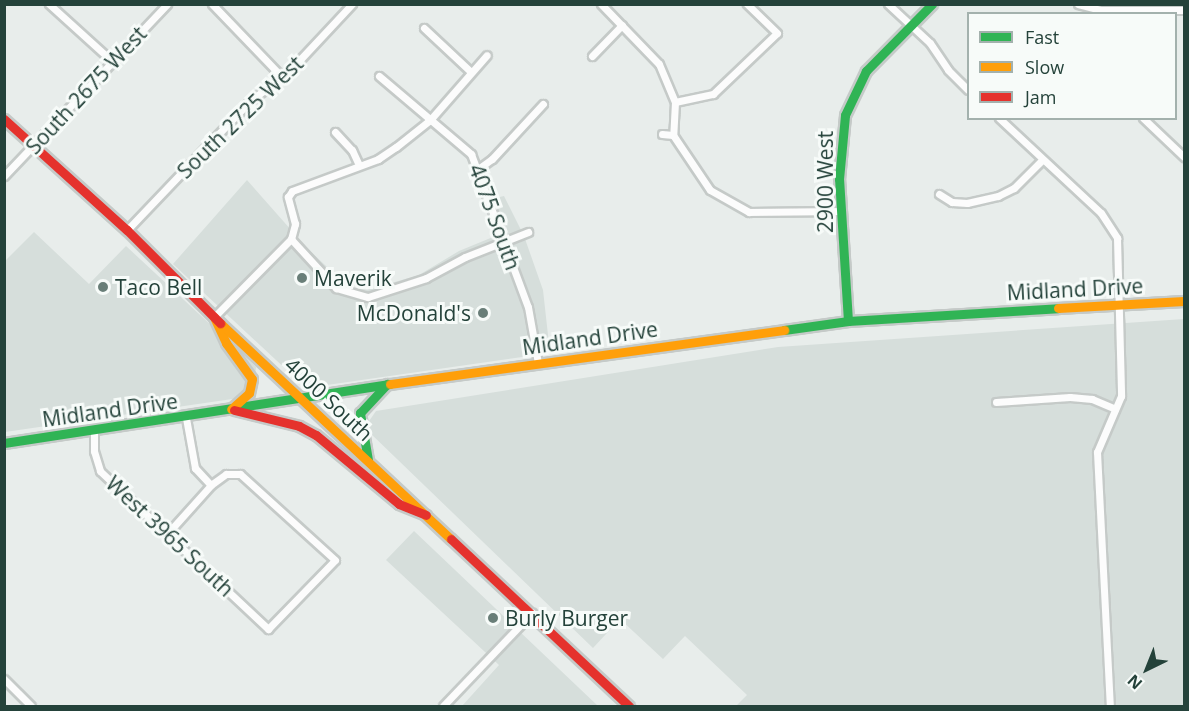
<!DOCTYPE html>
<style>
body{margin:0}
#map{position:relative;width:1189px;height:711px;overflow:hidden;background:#e8edeb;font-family:"Open Sans",sans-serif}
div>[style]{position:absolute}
.built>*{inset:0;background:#d6dedb}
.roads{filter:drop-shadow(2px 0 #c5cac8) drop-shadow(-2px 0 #c5cac8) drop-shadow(0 2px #c5cac8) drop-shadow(0 -2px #c5cac8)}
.street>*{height:7px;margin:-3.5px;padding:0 3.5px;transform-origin:3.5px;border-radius:3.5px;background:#fcfcfc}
.fast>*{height:9px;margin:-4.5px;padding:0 4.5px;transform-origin:4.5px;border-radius:4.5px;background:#30b455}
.slow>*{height:9px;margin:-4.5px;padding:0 4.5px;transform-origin:4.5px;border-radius:4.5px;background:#ff9f0a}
.jam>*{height:9px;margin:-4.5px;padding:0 4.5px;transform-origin:4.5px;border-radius:4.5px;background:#e5322d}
.dots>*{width:16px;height:16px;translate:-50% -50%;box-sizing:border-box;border:3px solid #f7fbf9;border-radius:50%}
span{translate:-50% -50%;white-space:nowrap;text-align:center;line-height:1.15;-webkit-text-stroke:6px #f7fbf9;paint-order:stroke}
.street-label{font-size:21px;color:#24423a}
.poi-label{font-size:21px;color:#24423a}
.left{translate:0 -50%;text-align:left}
.right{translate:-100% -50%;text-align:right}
.frame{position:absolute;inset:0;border:6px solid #24423a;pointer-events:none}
.legend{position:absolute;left:967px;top:12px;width:210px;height:108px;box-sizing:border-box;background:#f7fbf9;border:2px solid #a3b1ad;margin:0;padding:8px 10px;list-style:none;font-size:18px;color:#24423a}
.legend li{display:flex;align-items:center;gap:12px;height:30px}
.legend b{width:30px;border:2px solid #a3b1ad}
.north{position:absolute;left:1117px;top:639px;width:60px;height:60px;-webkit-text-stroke:4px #f7fbf9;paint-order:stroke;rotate:223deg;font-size:16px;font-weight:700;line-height:24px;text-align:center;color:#24423a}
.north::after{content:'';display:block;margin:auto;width:21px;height:27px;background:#24423a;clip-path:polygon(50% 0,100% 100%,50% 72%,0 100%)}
</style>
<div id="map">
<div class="built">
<i style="clip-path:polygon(247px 180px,307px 248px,347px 286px,367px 290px,419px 275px,459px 251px,493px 237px,495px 232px,483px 201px,504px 196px,524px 236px,543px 290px,550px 353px,306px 388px,173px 264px)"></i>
<i style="clip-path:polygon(34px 232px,89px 284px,126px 246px,256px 367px,253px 396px,5px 432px,4px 262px)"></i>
<i style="clip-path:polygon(1184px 319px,1184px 706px,736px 706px,747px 695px,685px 636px,663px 659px,620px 619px,593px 648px,369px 432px,367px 424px,376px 411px,778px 347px)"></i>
<i style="clip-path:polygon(414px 531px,598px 706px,462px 706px,499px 665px,386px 560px)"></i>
</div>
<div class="roads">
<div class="street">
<i style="left:49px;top:4px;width:86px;rotate:42.2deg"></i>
<i style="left:212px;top:4px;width:100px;rotate:46.2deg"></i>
<i style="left:601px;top:4px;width:83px;rotate:46deg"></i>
<i style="left:659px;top:64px;width:41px;rotate:67.2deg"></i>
<i style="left:675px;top:102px;width:33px;rotate:93deg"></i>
<i style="left:673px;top:135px;width:66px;rotate:56.1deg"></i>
<i style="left:710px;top:190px;width:45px;rotate:29.4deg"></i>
<i style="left:749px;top:212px;width:91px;rotate:-0.6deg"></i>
<i style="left:888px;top:4px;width:57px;rotate:42.9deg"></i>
<i style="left:930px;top:43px;width:32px;rotate:56deg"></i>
<i style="left:948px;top:70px;width:28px;rotate:45deg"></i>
<i style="left:1078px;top:4px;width:23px;rotate:15deg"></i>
<i style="left:1100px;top:10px;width:84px"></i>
<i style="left:424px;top:28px;width:64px;rotate:43.1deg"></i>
<i style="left:592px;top:56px;width:43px;rotate:-45.9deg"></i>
<i style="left:379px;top:76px;width:121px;rotate:40.3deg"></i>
<i style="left:471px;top:154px;width:163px;rotate:69.6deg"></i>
<i style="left:528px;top:307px;width:57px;rotate:79.9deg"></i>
<i style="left:675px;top:102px;width:39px;rotate:-12deg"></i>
<i style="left:713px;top:94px;width:88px;rotate:-43.6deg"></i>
<i style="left:777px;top:33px;width:42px;rotate:-136deg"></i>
<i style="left:999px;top:118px;width:139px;rotate:43deg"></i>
<i style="left:1101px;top:213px;width:30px;rotate:57deg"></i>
<i style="left:1117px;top:238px;width:158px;rotate:88.5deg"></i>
<i style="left:1121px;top:396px;width:61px;rotate:113.2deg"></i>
<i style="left:1097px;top:452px;width:254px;rotate:87.1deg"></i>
<i style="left:1143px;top:118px;width:57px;rotate:43.6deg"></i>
<i style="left:335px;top:132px;width:25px;rotate:47deg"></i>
<i style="left:352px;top:150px;width:17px;rotate:65deg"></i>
<i style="left:662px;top:134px;width:11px;rotate:5deg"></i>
<i style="left:478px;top:169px;width:17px;rotate:-36deg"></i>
<i style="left:492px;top:159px;width:75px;rotate:-47.2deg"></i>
<i style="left:4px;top:176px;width:237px;rotate:-46.5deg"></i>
<i style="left:939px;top:194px;width:15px;rotate:32deg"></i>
<i style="left:952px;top:202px;width:15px;rotate:4deg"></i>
<i style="left:967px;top:203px;width:32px;rotate:-13deg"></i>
<i style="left:998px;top:196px;width:18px;rotate:-27deg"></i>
<i style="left:1014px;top:188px;width:40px;rotate:-45deg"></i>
<i style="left:127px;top:230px;width:175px;rotate:-46.4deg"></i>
<i style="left:248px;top:103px;width:59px;rotate:-38.8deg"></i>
<i style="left:294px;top:66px;width:85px;rotate:-46.9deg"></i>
<i style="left:291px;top:239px;width:16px;rotate:-75deg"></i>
<i style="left:295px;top:224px;width:28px;rotate:-105deg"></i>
<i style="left:288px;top:197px;width:7px;rotate:-56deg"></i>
<i style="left:292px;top:191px;width:92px;rotate:-20.4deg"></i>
<i style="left:378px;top:159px;width:22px;rotate:-34deg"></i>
<i style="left:396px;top:147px;width:43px;rotate:-38.5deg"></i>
<i style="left:430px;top:120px;width:86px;rotate:-48.8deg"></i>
<i style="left:291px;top:239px;width:67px;rotate:47.4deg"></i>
<i style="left:336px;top:288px;width:33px;rotate:16deg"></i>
<i style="left:368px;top:297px;width:61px;rotate:-18.1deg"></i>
<i style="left:426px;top:278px;width:44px;rotate:-28.3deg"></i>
<i style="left:465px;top:257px;width:68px;rotate:-21.6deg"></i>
<i style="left:214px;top:317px;width:110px;rotate:-45.4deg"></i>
<i style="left:996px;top:402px;width:74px;rotate:-3.9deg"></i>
<i style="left:1070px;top:397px;width:22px;rotate:5deg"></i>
<i style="left:1092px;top:399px;width:25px;rotate:23deg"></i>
<i style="left:186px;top:418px;width:51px;rotate:79.8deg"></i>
<i style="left:195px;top:468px;width:23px;rotate:47deg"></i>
<i style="left:94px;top:431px;width:20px;rotate:90deg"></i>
<i style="left:94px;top:451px;width:21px;rotate:73deg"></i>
<i style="left:100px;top:471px;width:92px;rotate:43.2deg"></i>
<i style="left:167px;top:534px;width:139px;rotate:43.2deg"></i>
<i style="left:268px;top:629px;width:96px;rotate:-45.8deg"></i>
<i style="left:335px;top:560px;width:128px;rotate:-137.8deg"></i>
<i style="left:240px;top:474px;width:14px;rotate:180deg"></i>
<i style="left:226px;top:474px;width:19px;rotate:144deg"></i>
<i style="left:211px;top:485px;width:66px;rotate:131.9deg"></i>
<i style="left:4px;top:679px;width:38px;rotate:45deg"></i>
<i style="left:443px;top:706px;width:129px;rotate:-46.3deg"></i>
</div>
<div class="fast">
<i style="left:848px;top:321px;width:142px;rotate:-93.6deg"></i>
<i style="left:839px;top:179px;width:64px;rotate:-84.6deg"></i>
<i style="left:845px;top:115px;width:49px;rotate:-64.5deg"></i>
<i style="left:866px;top:71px;width:94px;rotate:-45.4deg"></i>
<i style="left:784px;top:330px;width:65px;rotate:-8deg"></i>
<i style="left:848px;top:321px;width:210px;rotate:-3.5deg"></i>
<i style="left:4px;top:443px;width:390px;rotate:-8.7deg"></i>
<i style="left:368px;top:460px;width:48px;rotate:-99.7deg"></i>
<i style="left:360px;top:413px;width:40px;rotate:-47deg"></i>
</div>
<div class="slow">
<i style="left:1058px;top:308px;width:126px;rotate:-3.2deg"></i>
<i style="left:214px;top:317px;width:29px;rotate:65deg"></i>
<i style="left:226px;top:343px;width:44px;rotate:54.2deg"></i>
<i style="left:252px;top:379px;width:14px;rotate:102deg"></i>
<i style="left:249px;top:393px;width:24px;rotate:138deg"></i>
<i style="left:220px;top:323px;width:316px;rotate:43.1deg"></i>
<i style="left:390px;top:384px;width:398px;rotate:-7.8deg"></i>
</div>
<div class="jam">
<i style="left:4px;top:119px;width:166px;rotate:42.1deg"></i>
<i style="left:127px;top:230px;width:132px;rotate:45deg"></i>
<i style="left:234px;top:410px;width:67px;rotate:13.8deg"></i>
<i style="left:299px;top:426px;width:19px;rotate:28deg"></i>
<i style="left:316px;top:435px;width:108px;rotate:39.7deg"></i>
<i style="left:399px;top:504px;width:29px;rotate:22deg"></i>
<i style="left:451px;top:539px;width:244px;rotate:43.2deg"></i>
</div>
</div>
<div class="dots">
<i style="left:302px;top:278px;background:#697e78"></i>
<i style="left:103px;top:287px;background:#697e78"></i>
<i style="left:483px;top:313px;background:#697e78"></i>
<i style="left:493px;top:618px;background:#697e78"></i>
</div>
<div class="street-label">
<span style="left:86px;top:90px;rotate:-47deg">South 2675 West</span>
<span style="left:240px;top:117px;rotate:-44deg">South 2725 West</span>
<span style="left:825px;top:182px;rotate:-90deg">2900 West</span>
<span style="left:495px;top:217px;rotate:70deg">4075 South</span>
<span style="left:1075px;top:289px;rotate:-3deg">Midland Drive</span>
<span style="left:590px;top:338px;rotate:-8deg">Midland Drive</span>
<span style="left:329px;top:399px;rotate:43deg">4000 South</span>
<span style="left:110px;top:410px;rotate:-8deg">Midland Drive</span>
<span style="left:170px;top:536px;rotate:43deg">West 3965 South</span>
</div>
<div class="poi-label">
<span class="left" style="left:314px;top:278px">Maverik</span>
<span class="left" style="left:115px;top:287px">Taco Bell</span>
<span class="right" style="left:471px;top:313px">McDonald's</span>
<span class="left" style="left:505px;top:618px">Burly Burger</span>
</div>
<div class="frame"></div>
<ul class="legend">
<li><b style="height:8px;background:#30b455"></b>Fast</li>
<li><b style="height:8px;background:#ff9f0a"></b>Slow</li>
<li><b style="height:8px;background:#e5322d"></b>Jam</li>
</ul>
<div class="north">N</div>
</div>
